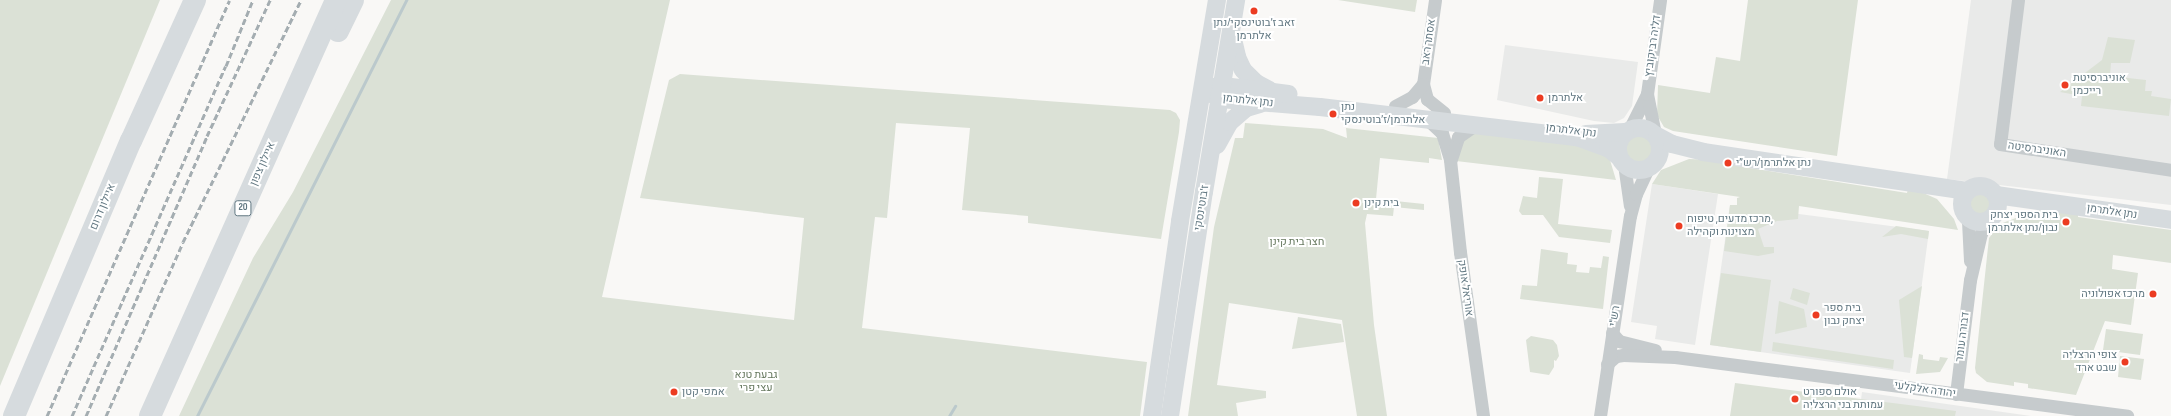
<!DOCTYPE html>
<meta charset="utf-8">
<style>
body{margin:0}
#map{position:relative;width:2171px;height:416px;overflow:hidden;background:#f9f8f6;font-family:"Sofia Sans Condensed",Heebo,sans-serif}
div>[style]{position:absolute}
.built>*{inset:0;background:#e9eae9}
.green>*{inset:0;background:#dbe1d6}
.round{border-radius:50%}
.stream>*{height:3px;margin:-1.5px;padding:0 1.5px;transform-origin:1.5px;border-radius:1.5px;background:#bbc9cc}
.street>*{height:13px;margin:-6.5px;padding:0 6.5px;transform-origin:6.5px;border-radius:6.5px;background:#c6cbcd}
.secondary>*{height:18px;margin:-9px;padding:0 9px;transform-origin:9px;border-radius:9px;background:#d6dbde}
.secondary>.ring{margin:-9px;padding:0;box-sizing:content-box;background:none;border:18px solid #d6dbde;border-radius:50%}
.highway>*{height:22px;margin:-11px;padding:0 11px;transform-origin:11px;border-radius:11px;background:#d6dbde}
.rail>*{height:3px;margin-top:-1.5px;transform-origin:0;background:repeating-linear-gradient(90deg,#a4adb1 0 6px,transparent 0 9px)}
.dots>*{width:11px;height:11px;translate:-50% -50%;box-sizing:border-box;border:2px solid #fff;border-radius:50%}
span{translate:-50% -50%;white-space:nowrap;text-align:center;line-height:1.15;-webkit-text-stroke:4px #fff;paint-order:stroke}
.shield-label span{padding:1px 3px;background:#fff;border:1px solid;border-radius:3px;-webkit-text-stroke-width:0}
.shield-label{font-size:10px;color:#627882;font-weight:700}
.poi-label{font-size:11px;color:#627882}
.left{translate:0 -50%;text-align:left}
.right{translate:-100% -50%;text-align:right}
.street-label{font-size:11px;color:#627882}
.park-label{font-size:11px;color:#687a61}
</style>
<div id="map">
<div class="built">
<i style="clip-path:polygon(1971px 0,2171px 0,2171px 205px,1947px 179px)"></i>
<i style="clip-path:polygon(1505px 45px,1638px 62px,1632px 106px,1624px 118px,1614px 123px,1594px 121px,1497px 100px)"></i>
<i style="clip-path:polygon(1652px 184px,1718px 194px,1695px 345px,1655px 339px,1657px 326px,1631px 322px)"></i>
<i style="clip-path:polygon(1730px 205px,1929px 231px,1910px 373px,1710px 345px)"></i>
<i style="clip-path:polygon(1862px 392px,2031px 416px,1859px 416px)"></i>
</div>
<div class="green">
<i style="clip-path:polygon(0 0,160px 0,0 386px)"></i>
<i style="clip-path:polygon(391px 0,670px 0,602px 297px,794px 320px,804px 218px,640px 198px,669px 80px,680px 74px,1170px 110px,1176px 113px,1180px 120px,1179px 132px,1161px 239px,1028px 223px,1028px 216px,962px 210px,970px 128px,896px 123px,887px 218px,875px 217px,862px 328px,1147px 362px,1140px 416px,179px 416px,253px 258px,293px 192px)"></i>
<i style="clip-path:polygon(1338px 0,1417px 0,1415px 12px)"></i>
<i style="clip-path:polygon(1748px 0,1858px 0,1837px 156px,1673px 131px,1664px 127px,1657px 115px,1658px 85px,1710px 93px,1716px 57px,1740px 61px)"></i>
<i style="clip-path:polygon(2108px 37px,2135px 40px,2130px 63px,2111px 63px,2110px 76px,2146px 80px,2145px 91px,2152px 91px,2151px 96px,2171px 99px,2169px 116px,2081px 106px,2082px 96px,2060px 92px,2102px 60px)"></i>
<i style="clip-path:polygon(1245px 123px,1323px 129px,1347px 138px,1346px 128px,1438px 138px,1442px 160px,1429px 158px,1429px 163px,1380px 158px,1376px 199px,1424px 204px,1424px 210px,1394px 207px,1393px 216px,1367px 214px,1365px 223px,1374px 325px,1387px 416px,1357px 416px,1342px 320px,1229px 303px,1217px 385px,1266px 391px,1266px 398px,1236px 403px,1238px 416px,1188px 416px,1214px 227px,1235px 138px,1243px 138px)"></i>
<i style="clip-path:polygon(1477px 129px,1598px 147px,1610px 160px,1616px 180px,1456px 161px,1461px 139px)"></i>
<i class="round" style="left:1624px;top:133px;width:30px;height:30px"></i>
<i style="clip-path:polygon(1689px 159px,1713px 160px,1737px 166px,1907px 193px,1908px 189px,1921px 192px,1937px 199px,1954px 219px,1958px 230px,1799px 206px,1798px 219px,1777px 221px,1758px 229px,1764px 247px,1774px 247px,1774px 253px,1758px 256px,1724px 251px,1730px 205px,1737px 205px,1737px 198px,1740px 197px,1652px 184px,1661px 170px)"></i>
<i style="clip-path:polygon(1539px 177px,1563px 179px,1558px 224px,1612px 230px,1610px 243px,1559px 237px,1543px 215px,1522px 215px,1519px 211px,1523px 196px,1537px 198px)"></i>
<i class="round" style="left:1966px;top:190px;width:26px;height:26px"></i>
<i style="clip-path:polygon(2039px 209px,2078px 213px,2078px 217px,2171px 230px,2171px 263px,2113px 255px,2112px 269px,2138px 273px,2131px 325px,2105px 321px,2076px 395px,2028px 388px,2028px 384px,2014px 382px,2014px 386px,1987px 382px,1976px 373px,1975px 368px,1989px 238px,2000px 224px)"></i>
<i style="clip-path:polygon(1896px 226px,1929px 231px,1928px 239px,1901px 234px,1882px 237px)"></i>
<i style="clip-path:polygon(1541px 249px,1568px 253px,1567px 264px,1577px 265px,1576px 272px,1589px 273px,1590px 267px,1601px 268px,1603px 256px,1609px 257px,1603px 309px,1520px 299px,1522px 285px,1537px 286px)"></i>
<i style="clip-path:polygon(1721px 273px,1771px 280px,1761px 352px,1710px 345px)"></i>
<i style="clip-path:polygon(1922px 286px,1912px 358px,1904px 357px,1899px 300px)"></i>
<i style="clip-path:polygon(1793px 288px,1810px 293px,1807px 305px,1790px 299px)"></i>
<i style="clip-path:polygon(1779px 301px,1804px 309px,1807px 327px,1775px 334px)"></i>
<i style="clip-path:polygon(1298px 317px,1341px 324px,1344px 342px,1292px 349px)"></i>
<i style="clip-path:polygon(2106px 329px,2143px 334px,2140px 355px,2103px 350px)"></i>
<i style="clip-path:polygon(1531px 336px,1553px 340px,1557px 345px,1559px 356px,1556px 361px,1554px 360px,1554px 367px,1549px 375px,1530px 372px,1526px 340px)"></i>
<i style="clip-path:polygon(1773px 342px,1894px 360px,1893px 369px,1772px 351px)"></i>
<i style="clip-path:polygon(1919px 354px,1923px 355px,1923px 359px,1939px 361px,1940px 357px,1948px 358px,1940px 372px,1916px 374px)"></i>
<i style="clip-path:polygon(2120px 356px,2144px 359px,2141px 380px,2118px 377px)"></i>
<i style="clip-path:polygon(1735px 383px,1956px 411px,1955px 416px,1730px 416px)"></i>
</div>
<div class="stream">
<i style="left:197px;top:416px;width:466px;rotate:-63.3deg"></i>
<i style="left:949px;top:416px;width:12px;rotate:-59deg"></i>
</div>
<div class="street">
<i style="left:1435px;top:0;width:85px;rotate:98.1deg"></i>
<i style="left:1423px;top:84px;width:16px;rotate:75deg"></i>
<i style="left:1427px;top:99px;width:22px;rotate:39deg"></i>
<i style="left:2018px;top:0;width:145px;rotate:97.1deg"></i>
<i style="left:2000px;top:144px;width:173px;rotate:8.6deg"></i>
<i style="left:1395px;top:106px;width:19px;rotate:-28deg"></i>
<i style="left:1412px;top:97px;width:17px;rotate:-50deg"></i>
<i style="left:1428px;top:120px;width:19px;rotate:43deg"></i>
<i style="left:1442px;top:133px;width:28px;rotate:73deg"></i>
<i style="left:1450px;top:160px;width:93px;rotate:83.8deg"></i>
<i style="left:1460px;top:252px;width:166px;rotate:82deg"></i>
<i style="left:1629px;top:130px;width:40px;rotate:-63.4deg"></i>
<i style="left:1655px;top:134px;width:41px;rotate:-101.3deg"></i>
<i style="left:1647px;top:94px;width:95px;rotate:-82.1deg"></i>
<i style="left:1451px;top:159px;width:23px;rotate:-72deg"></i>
<i style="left:1458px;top:137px;width:21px;rotate:-35deg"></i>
<i style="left:1624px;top:164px;width:42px;rotate:81.9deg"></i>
<i style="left:1965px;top:214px;width:8px;rotate:67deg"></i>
<i style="left:1968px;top:221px;width:40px;rotate:87.1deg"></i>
<i style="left:1612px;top:333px;width:11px;rotate:49deg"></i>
<i style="left:1619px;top:341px;width:37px;rotate:14deg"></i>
<i style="left:1607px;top:364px;width:12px;rotate:-42deg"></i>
<i style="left:1616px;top:356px;width:7px;rotate:-8deg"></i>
<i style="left:1623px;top:355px;width:52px;rotate:2.2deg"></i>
<i style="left:1675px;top:357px;width:456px;rotate:7.4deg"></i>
<i style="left:1956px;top:394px;width:115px;rotate:-83deg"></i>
<i style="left:1970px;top:280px;width:48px;rotate:-76.8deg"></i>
<i style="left:1981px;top:233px;width:16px;rotate:-60deg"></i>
<i style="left:1600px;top:416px;width:202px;rotate:-81.5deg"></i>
<i style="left:1630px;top:216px;width:23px;rotate:-75deg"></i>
<i style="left:1636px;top:194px;width:29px;rotate:-65deg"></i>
</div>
<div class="secondary">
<i style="left:1233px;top:39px;width:18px;rotate:77deg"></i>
<i style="left:1237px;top:57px;width:14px;rotate:65deg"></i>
<i style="left:1243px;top:70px;width:18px;rotate:45deg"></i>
<i style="left:1256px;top:83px;width:15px;rotate:28deg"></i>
<i style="left:1203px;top:88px;width:20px;rotate:33deg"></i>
<i style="left:1220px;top:99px;width:100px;rotate:4.6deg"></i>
<i style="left:1320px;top:107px;width:259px;rotate:6.7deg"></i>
<i style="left:1577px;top:137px;width:33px;rotate:20deg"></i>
<i style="left:1608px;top:148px;width:14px;rotate:39deg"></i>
<i style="left:1203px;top:88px;width:20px;rotate:-6deg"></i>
<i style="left:1223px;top:86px;width:66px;rotate:6.9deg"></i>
<i class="ring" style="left:1618px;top:128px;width:24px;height:24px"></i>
<i style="left:1586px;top:134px;width:39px;rotate:-3deg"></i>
<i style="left:1657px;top:136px;width:17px;rotate:28deg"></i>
<i style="left:1672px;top:144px;width:32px;rotate:14deg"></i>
<i style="left:1703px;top:152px;width:267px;rotate:8.4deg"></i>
<i style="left:1217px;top:145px;width:26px;rotate:-61deg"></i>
<i style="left:1230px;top:122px;width:21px;rotate:-41deg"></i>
<i style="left:1246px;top:108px;width:15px;rotate:-16deg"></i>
<i class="ring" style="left:1962px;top:186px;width:18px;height:18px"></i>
<i style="left:1996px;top:195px;width:177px;rotate:8.1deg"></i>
<i style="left:1152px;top:416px;width:197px;rotate:-81.8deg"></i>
<i style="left:1180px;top:221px;width:224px;rotate:-80.5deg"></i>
<i style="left:1170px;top:416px;width:227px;rotate:-81.4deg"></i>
<i style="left:1204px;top:192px;width:195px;rotate:-80.5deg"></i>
</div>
<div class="highway">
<i style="left:338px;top:31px;width:34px;rotate:-64deg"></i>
<i style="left:14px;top:416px;width:299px;rotate:-67deg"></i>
<i style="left:131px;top:141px;width:155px;rotate:-65.6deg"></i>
<i style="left:150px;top:416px;width:456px;rotate:-65.9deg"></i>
</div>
<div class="rail">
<i style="left:47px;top:416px;width:454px;rotate:-66.3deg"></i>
<i style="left:72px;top:416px;width:382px;rotate:-66.3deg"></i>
<i style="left:226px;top:66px;width:71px;rotate:-67.8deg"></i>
<i style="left:86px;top:416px;width:305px;rotate:-66.6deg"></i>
<i style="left:207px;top:136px;width:150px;rotate:-65.1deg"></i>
<i style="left:106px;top:416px;width:190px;rotate:-66.1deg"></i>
<i style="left:183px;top:242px;width:269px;rotate:-64deg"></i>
</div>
<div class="dots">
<i style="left:1254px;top:11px;background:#ec3c22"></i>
<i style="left:2065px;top:85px;background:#ec3c22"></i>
<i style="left:1540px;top:98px;background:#ec3c22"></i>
<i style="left:1333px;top:114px;background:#ec3c22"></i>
<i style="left:1728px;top:163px;background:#ec3c22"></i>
<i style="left:1356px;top:203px;background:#ec3c22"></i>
<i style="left:2066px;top:222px;background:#ec3c22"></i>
<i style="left:1679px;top:226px;background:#ec3c22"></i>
<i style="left:2153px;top:294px;background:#ec3c22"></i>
<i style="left:1816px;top:315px;background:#ec3c22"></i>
<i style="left:2125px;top:362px;background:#ec3c22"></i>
<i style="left:674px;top:392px;background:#ec3c22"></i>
<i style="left:1795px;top:399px;background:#ec3c22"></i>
</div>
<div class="shield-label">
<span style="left:243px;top:208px">20</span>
</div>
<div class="poi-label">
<span style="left:1254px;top:30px">זאב ז׳בוטינסקי/נתן<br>אלתרמן</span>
<span class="left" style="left:2073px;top:85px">אוניברסיטת<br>רייכמן</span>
<span class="left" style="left:1548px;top:98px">אלתרמן</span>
<span class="left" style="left:1341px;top:114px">נתן<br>אלתרמן/ז׳בוטינסקי</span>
<span class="left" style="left:1736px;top:163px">נתן אלתרמן/רש״י</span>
<span class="left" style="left:1364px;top:203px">בית קינן</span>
<span class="right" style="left:2058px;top:222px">בית הספר יצחק<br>נבון/נתן אלתרמן</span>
<span class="left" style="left:1687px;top:226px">מרכז מדעים, טיפוח,<br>מצוינות וקהילה</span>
<span class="right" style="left:2145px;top:294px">מרכז אפולוניה</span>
<span class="left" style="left:1824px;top:315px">בית ספר<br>יצחק נבון</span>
<span class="right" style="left:2117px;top:362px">צופי הרצליה<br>שבט ארד</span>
<span class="left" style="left:682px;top:392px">אמפי קטן</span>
<span class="left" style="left:1803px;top:399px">אולם ספורט<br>עמותת בני הרצליה</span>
</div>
<div class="street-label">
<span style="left:1429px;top:42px;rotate:-82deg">אסתר ראב</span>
<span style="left:1653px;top:47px;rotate:-82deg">'דליה רביקוביץ</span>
<span style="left:1248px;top:101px;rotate:6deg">נתן אלתרמן</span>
<span style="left:1571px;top:131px;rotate:7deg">נתן אלתרמן</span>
<span style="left:2037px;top:150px;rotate:8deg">האוניברסיטה</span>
<span style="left:263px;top:164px;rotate:-66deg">איילון צפון</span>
<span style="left:103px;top:207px;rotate:-67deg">איילון דרום</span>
<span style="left:1202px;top:208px;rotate:-81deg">ז'בוטינסקי</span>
<span style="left:2112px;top:212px;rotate:8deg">נתן אלתרמן</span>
<span style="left:1465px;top:288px;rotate:82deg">אוריאל אופק</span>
<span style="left:1615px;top:316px;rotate:-81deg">רש"י</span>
<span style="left:1963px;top:337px;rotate:-83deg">דבורה עומר</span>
<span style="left:1925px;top:390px;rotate:8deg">יהודה אלקלעי</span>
</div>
<div class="park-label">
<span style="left:1297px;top:242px">חצר בית קינן</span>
<span style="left:756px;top:382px">גבעת טנא<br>עצי פרי</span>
</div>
</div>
